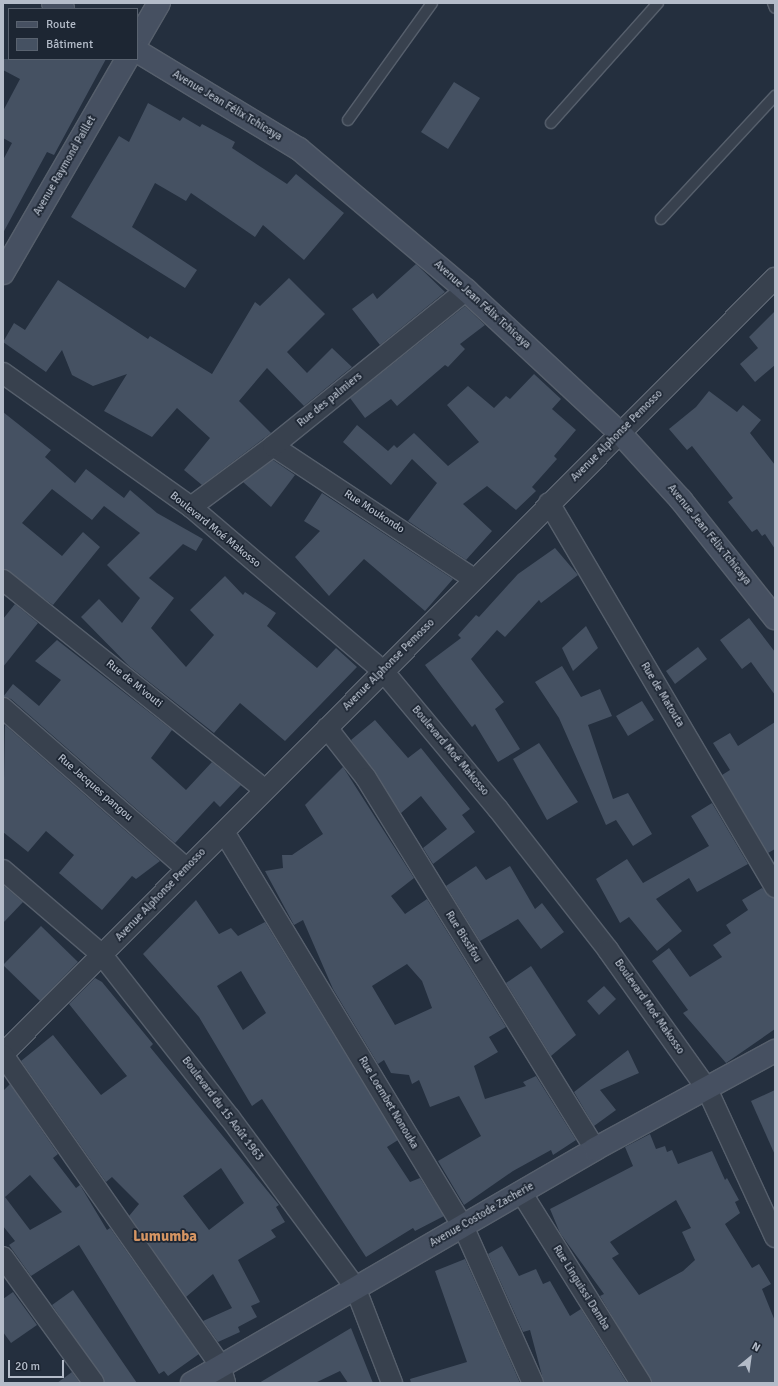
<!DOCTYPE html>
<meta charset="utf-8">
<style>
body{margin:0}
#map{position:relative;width:778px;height:1386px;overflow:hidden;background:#242f3e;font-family:Signika,sans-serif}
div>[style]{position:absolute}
.building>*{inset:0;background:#455162}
.roads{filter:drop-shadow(1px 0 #565f6c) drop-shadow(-1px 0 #565f6c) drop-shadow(0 1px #565f6c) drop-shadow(0 -1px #565f6c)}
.lane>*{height:10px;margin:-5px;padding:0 5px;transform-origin:5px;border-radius:5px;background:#38414e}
.street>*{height:20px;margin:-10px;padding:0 10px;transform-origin:10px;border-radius:10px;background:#38414e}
.secondary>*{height:22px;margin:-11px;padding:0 11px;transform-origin:11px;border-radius:11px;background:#465061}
span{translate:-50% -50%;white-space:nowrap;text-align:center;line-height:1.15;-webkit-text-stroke:3.5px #1d2633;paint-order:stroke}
.street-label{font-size:11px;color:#b4bcc9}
.district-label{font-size:15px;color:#d59563;font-weight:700}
.frame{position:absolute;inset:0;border:4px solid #b4bcc9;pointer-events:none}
.legend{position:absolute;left:8px;top:8px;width:130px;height:52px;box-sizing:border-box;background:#1d2633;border:1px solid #59626f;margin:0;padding:5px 7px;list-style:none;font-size:12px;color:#b4bcc9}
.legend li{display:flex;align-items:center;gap:8px;height:20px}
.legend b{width:20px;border:1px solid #59626f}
.north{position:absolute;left:730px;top:1338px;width:40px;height:40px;-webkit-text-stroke:3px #1d2633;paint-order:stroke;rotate:29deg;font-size:11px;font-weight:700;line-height:16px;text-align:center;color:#b4bcc9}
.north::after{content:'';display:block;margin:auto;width:14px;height:18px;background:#b4bcc9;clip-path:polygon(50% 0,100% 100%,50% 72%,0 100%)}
.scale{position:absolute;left:8px;top:1360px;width:56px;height:18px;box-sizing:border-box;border:2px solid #b4bcc9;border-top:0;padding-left:5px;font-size:12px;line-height:14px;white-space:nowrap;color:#b4bcc9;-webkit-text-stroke:3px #1d2633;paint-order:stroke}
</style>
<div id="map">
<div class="building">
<i style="clip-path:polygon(3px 59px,106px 59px,54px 155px,47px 152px,3px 233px,3px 160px,12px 143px,3px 138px,3px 111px,20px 79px,3px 70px)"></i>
<i style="clip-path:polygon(454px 82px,480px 98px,448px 149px,421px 132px)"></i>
<i style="clip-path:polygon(148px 103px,180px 121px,183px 117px,200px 127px,202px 124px,235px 142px,232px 148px,287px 184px,296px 174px,344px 213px,304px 260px,263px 225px,255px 237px,191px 193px,186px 201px,155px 183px,132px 227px,197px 270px,185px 288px,71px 217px,119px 136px,129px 142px)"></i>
<i style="clip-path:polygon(416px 264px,445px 292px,380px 345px,352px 309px,373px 293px,377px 299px)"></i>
<i style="clip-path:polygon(289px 278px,325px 314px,287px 352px,307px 373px,332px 348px,352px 367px,304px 406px,267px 368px,239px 401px,271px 433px,202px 485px,184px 470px,210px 438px,177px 408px,152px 437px,104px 411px,127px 374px,93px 386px,72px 375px,62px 350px,46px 372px,3px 342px,14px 323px,25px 330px,58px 280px,148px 339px,150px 336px,212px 374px,255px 302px,260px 306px)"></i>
<i style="clip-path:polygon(465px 306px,485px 325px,460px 344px,465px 349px,448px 367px,445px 365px,397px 406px,391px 399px,365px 418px,350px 398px)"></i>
<i style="clip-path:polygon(775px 311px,775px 365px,755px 382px,740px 364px,758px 348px,749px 337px)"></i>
<i style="clip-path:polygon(534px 374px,561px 399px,552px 409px,576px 430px,554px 456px,557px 459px,532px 487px,536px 491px,516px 510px,487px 486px,463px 504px,492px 531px,466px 560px,408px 521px,437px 483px,412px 459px,391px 485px,343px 442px,357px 425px,388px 451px,394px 445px,397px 448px,414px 433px,448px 466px,479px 442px,447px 405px,468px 386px,494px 408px,506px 396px,510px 399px)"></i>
<i style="clip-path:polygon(709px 391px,737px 412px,743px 405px,761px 420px,750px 433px,775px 465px,775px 549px,765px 534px,762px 536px,757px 529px,752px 532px,728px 502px,733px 498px,692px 446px,687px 450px,669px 429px,696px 407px)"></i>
<i style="clip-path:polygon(3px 412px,51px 450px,45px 457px,75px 483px,86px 469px,124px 498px,130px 490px,157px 513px,203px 539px,196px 551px,183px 544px,149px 578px,174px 598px,151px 628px,186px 667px,214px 635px,190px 610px,225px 576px,243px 595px,245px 592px,276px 613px,267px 626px,317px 668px,336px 648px,357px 667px,285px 741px,240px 703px,214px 733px,129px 666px,81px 617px,99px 599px,122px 623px,140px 598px,107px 565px,140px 533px,104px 506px,92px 520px,52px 489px,22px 523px,62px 556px,83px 532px,100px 547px,53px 605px,3px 569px)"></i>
<i style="clip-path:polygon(273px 460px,295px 475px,271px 507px,243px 482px)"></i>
<i style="clip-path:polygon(322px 493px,453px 579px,425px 611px,364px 559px,329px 596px,295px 557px,320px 531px,304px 521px)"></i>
<i style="clip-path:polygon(555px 548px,578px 575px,541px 603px,539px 600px,505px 637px,497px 630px,471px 659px,504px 702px,495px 709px,520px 749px,498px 762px,475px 724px,472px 727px,425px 665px,461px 638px,458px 635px,476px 615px,479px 617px,518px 574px)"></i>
<i style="clip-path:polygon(15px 604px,38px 623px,3px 667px,3px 619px)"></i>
<i style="clip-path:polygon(749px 618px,775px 652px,775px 695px,751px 662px,742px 669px,720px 640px)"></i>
<i style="clip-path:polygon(586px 626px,598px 648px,573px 671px,562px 648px)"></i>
<i style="clip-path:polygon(57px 640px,172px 730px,151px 758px,186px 790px,212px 762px,241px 785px,220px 807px,214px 801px,175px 843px,11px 699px,3px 697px,13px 684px,39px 706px,61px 680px,35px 661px)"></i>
<i style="clip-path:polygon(698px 647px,707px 659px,675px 684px,666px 671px)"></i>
<i style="clip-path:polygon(562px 666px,581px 697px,600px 689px,612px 716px,588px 725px,613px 799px,628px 793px,652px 834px,633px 846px,616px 820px,606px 825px,559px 718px,535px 682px)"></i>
<i style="clip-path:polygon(642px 701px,654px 720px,628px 736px,616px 716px)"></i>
<i style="clip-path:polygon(375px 720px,408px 758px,421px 748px,470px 809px,462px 815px,475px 832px,433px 864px,423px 848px,447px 829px,421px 796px,401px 813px,351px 740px)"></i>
<i style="clip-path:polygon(775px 722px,775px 849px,768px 853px,722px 775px,730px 770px,713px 743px,730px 733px,738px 746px)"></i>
<i style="clip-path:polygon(5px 725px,160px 861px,136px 879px,132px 876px,102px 910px,59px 873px,74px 855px,46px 831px,28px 852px,3px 832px)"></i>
<i style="clip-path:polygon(539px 743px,578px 802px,547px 820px,513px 759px)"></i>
<i style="clip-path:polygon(evenodd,343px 767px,414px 878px,391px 896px,405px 914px,427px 899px,506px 1027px,489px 1037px,498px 1052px,474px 1066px,485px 1099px,526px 1086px,523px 1082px,536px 1076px,576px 1140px,553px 1155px,551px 1150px,513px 1171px,464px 1205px,438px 1161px,481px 1136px,459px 1096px,430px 1107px,419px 1080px,412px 1084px,409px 1075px,391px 1073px,384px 1060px,378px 1064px,333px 989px,303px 920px,294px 925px,265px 871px,283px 868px,282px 855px,292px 855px,323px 834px,305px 805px,343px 767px,407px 964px,422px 981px,432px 1008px,395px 1025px,372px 986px,407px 964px)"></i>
<i style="clip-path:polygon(712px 803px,748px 864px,697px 892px,689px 878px,656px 899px,682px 931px,657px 951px,629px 917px,620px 923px,596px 879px,627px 859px,643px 883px,709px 846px,691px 816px)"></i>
<i style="clip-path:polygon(476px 866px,486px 880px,510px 866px,535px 909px,542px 903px,564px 932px,541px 949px,518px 919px,480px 941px,446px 886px)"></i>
<i style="clip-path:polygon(3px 885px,23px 902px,3px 923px)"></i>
<i style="clip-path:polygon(762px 888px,775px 898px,775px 1029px,726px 1063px,683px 1013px,688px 1010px,652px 961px,669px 948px,690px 977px,722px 957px,713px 945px,731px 933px,726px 925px,748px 910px,742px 900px)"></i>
<i style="clip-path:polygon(evenodd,196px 900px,219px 934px,231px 928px,238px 936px,265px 922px,398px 1140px,387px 1147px,410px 1182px,420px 1178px,444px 1216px,415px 1231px,413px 1228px,366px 1257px,262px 1099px,252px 1106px,199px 1017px,143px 954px,196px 900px,241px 971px,266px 1013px,243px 1030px,217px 986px,241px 971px)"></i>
<i style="clip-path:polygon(41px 926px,78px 962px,40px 1001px,3px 965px)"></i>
<i style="clip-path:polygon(531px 966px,576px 1035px,551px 1056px,506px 983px)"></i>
<i style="clip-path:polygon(evenodd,95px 978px,102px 982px,153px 1044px,150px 1047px,279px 1205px,276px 1207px,285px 1222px,271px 1230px,276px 1237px,238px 1260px,260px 1302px,251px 1306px,257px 1317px,238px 1327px,240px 1332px,218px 1342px,203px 1321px,232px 1308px,213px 1274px,186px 1297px,129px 1216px,139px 1204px,112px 1177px,106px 1182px,21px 1061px,53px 1035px,101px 1095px,127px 1076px,69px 1004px,95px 978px,221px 1168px,244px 1203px,209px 1230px,183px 1196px,221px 1168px)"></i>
<i style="clip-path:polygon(604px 986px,616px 999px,599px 1015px,587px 1001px)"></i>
<i style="clip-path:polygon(628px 1050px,639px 1073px,600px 1090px,616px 1110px,594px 1126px,574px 1092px)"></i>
<i style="clip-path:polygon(evenodd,10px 1084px,58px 1154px,53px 1158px,76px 1188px,80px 1185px,107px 1230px,110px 1228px,199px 1354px,168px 1376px,164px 1371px,159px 1374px,79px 1245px,31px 1276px,9px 1245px,15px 1241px,3px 1226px,3px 1091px,10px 1084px,30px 1175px,62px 1212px,30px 1230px,5px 1197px,30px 1175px)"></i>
<i style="clip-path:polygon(775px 1090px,775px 1155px,751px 1101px)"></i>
<i style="clip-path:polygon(evenodd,650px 1134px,656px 1149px,665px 1146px,667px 1152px,672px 1150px,678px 1164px,712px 1151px,725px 1180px,727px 1178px,739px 1200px,735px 1202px,740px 1213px,725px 1224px,752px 1268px,759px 1264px,771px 1284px,762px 1289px,775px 1321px,775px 1383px,652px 1383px,600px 1296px,604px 1294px,560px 1233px,550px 1209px,633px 1166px,625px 1147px,650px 1134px,676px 1200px,691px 1228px,682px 1232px,695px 1260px,683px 1271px,639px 1295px,612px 1258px,619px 1254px,610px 1242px,676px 1200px)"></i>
<i style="clip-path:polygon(502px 1246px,519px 1276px,536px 1269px,543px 1284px,550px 1281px,570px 1316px,581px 1309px,627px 1383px,544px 1383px,530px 1330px,523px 1332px,488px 1254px)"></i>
<i style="clip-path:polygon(465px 1259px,501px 1339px,520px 1383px,411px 1383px,410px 1379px,467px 1362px,435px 1271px)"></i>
<i style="clip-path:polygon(73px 1290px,137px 1383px,105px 1383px,52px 1305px)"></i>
<i style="clip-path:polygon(13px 1292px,37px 1325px,11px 1343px,3px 1332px,3px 1299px)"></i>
<i style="clip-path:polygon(351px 1328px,373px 1383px,348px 1383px,340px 1371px,315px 1383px,259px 1383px)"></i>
<i style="clip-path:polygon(72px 1372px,80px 1383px,57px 1383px)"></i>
</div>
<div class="roads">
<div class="lane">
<i style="left:773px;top:3px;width:5px;rotate:68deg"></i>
<i style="left:348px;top:120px;width:144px;rotate:-54.3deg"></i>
<i style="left:551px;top:123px;width:161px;rotate:-48.3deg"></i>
<i style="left:661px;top:219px;width:168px;rotate:-47.2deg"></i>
</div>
<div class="street">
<i style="left:3px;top:373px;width:231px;rotate:35.5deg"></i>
<i style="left:191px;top:507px;width:253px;rotate:40.5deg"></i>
<i style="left:383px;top:671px;width:180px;rotate:50.2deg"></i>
<i style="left:498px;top:809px;width:179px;rotate:52deg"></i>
<i style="left:608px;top:950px;width:171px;rotate:54.5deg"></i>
<i style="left:707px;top:1089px;width:163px;rotate:65.3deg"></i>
<i style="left:273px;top:446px;width:241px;rotate:33.5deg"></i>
<i style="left:549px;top:503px;width:446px;rotate:59.5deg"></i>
<i style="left:191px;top:507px;width:102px;rotate:-36.6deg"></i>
<i style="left:273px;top:446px;width:248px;rotate:-38.9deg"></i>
<i style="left:3px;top:580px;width:334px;rotate:38.7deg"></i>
<i style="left:3px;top:708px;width:243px;rotate:41.2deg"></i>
<i style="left:327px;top:728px;width:63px;rotate:52deg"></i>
<i style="left:366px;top:778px;width:436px;rotate:58.3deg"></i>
<i style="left:224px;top:832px;width:461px;rotate:58.8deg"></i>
<i style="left:463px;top:1226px;width:172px;rotate:66deg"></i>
<i style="left:3px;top:870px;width:130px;rotate:40.6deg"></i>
<i style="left:102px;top:955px;width:207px;rotate:51.9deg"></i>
<i style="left:230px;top:1118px;width:210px;rotate:53.5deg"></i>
<i style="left:355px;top:1287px;width:103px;rotate:68.9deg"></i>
<i style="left:3px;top:1054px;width:1095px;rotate:-45.15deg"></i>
<i style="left:3px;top:1055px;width:378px;rotate:55deg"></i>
<i style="left:220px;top:1365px;width:19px;rotate:74deg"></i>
<i style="left:521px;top:1192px;width:226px;rotate:57.9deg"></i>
<i style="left:3px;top:1257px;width:155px;rotate:54.2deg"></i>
</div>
<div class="secondary">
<i style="left:53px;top:3px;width:12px;rotate:31deg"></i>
<i style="left:137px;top:41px;width:44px;rotate:-59.9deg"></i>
<i style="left:137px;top:51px;width:189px;rotate:31.2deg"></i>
<i style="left:299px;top:149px;width:219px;rotate:40.2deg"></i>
<i style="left:466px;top:290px;width:210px;rotate:42.9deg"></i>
<i style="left:620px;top:433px;width:91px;rotate:47.7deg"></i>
<i style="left:681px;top:500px;width:151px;rotate:51.5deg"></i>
<i style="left:3px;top:273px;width:247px;rotate:-59.9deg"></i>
<i style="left:192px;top:1383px;width:466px;rotate:-30.1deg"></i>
<i style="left:595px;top:1149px;width:205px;rotate:-28.6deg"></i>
</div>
</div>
<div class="street-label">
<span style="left:227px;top:106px;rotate:31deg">Avenue Jean Félix Tchicaya</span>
<span style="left:65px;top:166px;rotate:-60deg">Avenue Raymond Paillet</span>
<span style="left:482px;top:305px;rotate:42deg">Avenue Jean Félix Tchicaya</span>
<span style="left:330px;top:400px;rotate:-39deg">Rue des palmiers</span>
<span style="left:617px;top:436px;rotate:-45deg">Avenue Alphonse Pemosso</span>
<span style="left:374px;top:512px;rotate:33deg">Rue Moukondo</span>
<span style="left:215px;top:530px;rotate:39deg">Boulevard Moé Makosso</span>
<span style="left:709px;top:535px;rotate:51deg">Avenue Jean Félix Tchicaya</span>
<span style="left:389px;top:665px;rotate:-45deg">Avenue Alphonse Pemosso</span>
<span style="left:134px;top:684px;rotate:39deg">Rue de M'vouti</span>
<span style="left:662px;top:695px;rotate:59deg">Rue de Matouta</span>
<span style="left:450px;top:751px;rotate:50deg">Boulevard Moé Makosso</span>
<span style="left:95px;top:788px;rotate:41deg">Rue Jacques pangou</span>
<span style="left:161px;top:895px;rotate:-46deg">Avenue Alphonse Pemosso</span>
<span style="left:463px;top:937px;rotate:58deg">Rue Bissifou</span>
<span style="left:649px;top:1007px;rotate:55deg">Boulevard Moé Makosso</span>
<span style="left:388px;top:1103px;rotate:59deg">Rue Loembet Nonouka</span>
<span style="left:222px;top:1109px;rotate:53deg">Boulevard du 15 Août 1963</span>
<span style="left:482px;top:1215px;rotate:-30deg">Avenue Costode Zacherie</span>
<span style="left:581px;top:1288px;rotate:58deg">Rue Linguissi Damba</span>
</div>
<div class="district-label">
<span style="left:165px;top:1237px">Lumumba</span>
</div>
<div class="frame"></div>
<ul class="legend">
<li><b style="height:5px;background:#465061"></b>Route</li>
<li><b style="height:11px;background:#455162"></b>Bâtiment</li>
</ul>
<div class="north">N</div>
<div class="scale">20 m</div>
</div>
